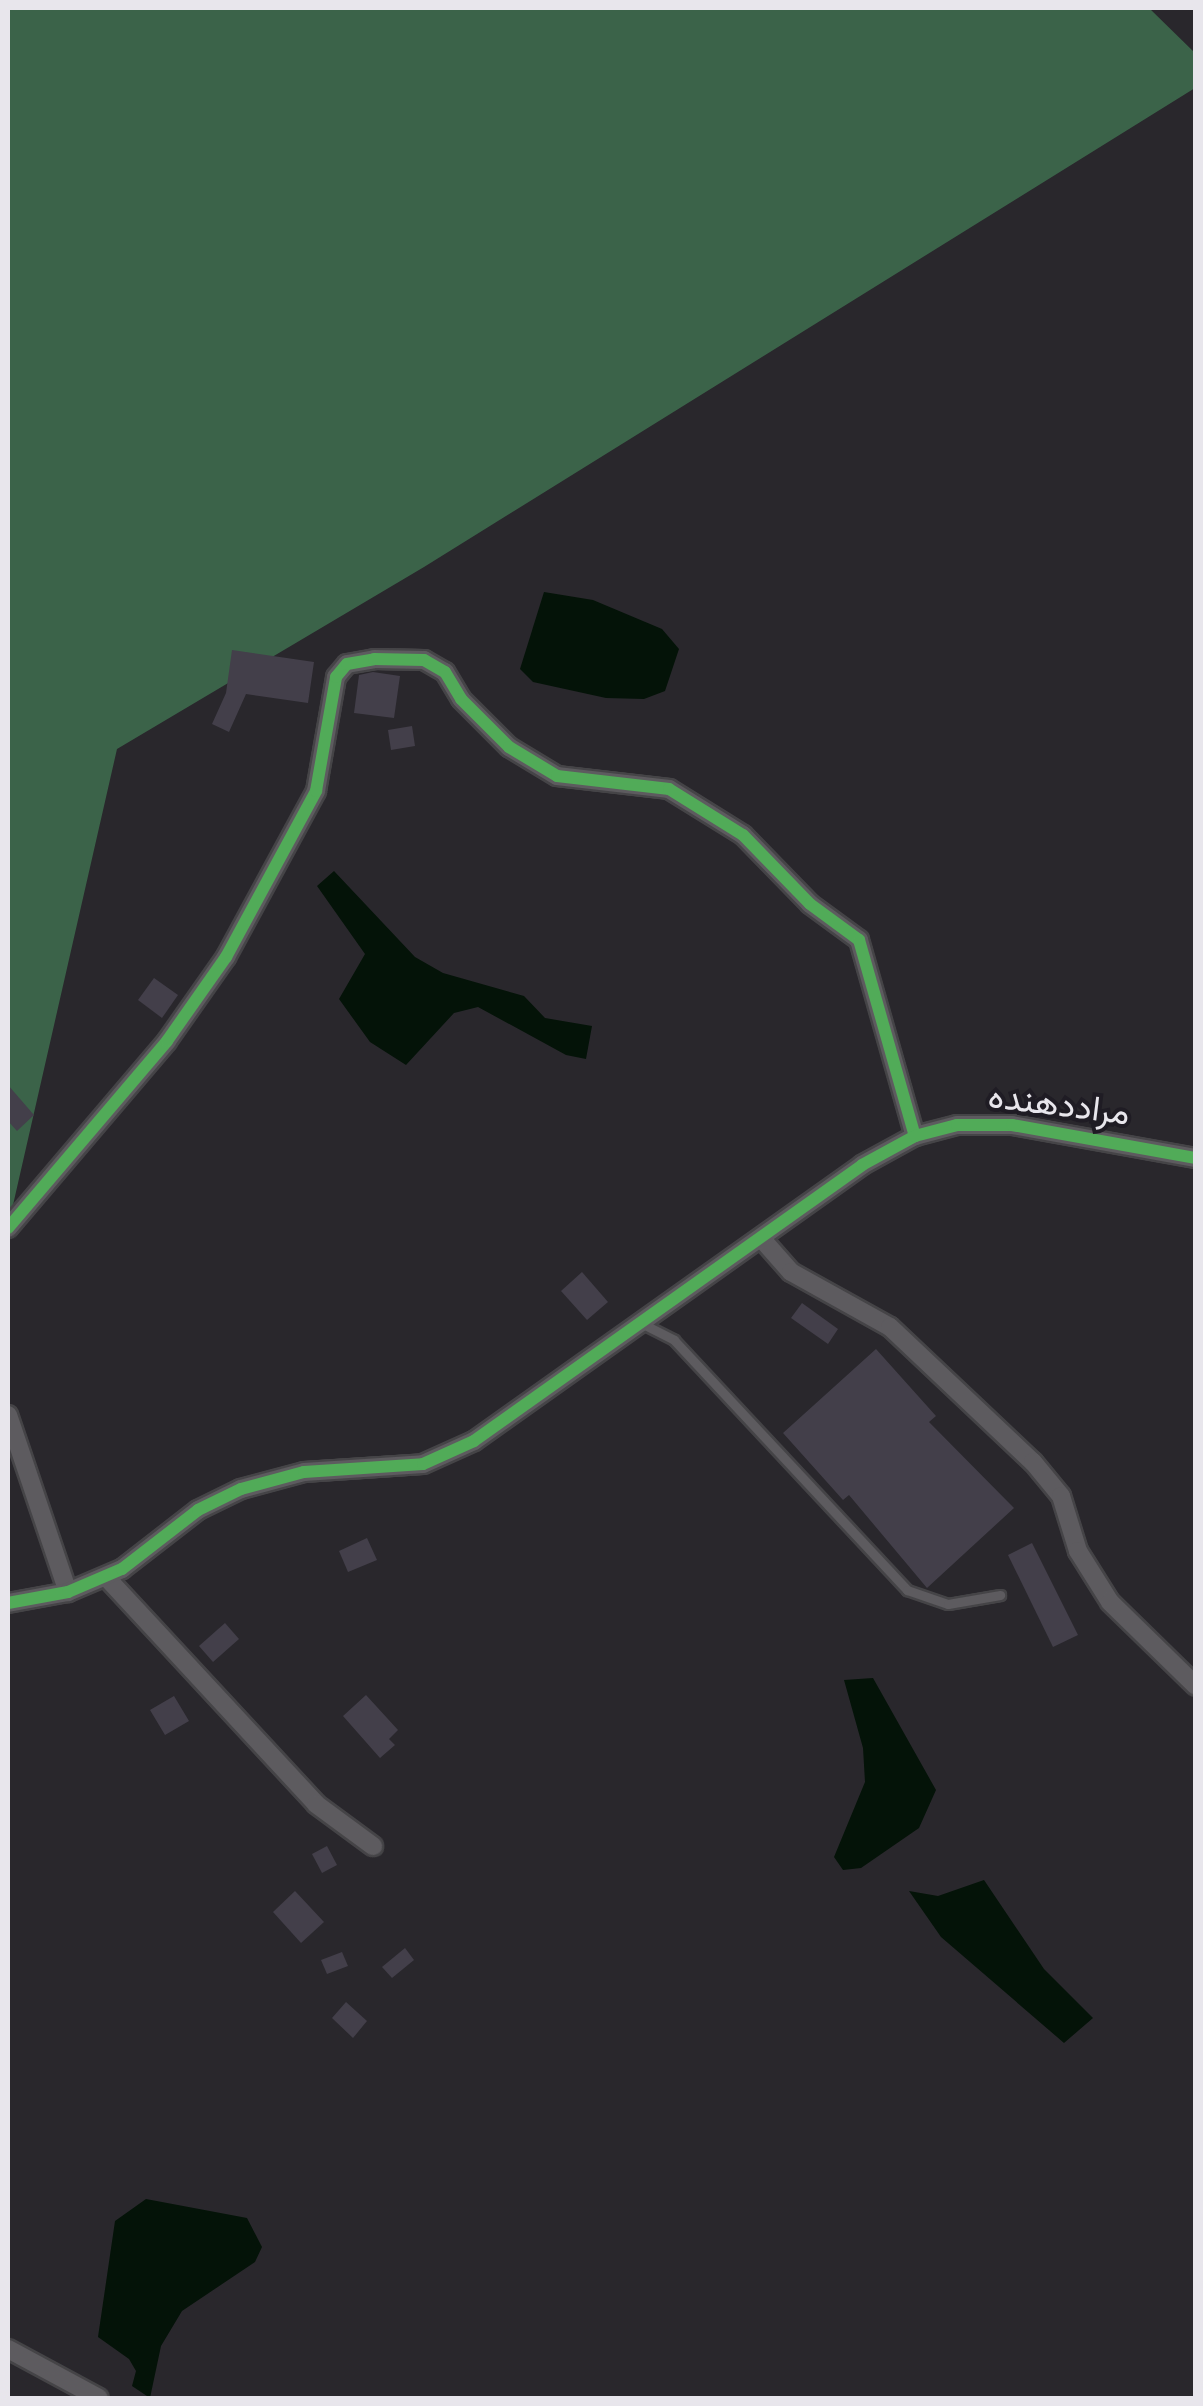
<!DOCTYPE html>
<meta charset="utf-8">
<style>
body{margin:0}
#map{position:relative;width:1203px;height:2406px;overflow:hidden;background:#29272c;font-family:Signika,Vazirmatn,sans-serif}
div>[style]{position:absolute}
.forest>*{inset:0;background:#3b6349}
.water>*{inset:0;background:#041308}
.building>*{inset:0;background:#433f4a}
.roads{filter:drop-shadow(2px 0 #454447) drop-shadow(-2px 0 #454447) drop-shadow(0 2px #454447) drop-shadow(0 -2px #454447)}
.service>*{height:9px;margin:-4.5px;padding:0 4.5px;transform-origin:4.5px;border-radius:4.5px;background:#5d5b5f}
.minor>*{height:18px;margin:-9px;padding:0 9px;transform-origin:9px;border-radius:9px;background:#5d5b5f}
.cycleway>*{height:12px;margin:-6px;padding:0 6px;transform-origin:6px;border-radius:6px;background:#51ab58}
span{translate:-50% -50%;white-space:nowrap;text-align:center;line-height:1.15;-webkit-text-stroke:8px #1f1c24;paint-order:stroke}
.street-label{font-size:35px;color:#e8e6ec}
.frame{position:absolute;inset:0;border:10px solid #e8e6ec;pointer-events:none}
</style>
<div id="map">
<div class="forest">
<i style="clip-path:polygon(8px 8px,1149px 8px,1195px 53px,1195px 88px,424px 567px,117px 749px,8px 1227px)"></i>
</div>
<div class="water">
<i style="clip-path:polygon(544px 592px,593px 600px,662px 629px,679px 649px,665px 691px,644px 699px,606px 698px,533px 682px,520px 669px)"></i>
<i style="clip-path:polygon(334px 871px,415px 957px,443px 973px,524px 996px,545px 1018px,592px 1026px,586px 1059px,566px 1055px,478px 1007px,454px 1013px,406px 1065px,370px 1042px,339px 999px,365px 954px,317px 886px)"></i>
<i style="clip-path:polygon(873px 1678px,936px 1790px,919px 1828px,861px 1868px,843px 1870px,834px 1857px,865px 1782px,863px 1748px,844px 1680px)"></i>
<i style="clip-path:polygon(984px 1880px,1044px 1969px,1093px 2018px,1064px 2043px,941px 1937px,909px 1891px,938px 1896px)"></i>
<i style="clip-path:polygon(146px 2199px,247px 2218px,262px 2247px,255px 2262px,182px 2311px,161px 2346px,150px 2398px,132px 2386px,136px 2371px,129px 2359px,98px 2337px,115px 2221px)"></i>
</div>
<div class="building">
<i style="clip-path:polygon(232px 650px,314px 662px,308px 703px,246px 694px,229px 732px,212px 724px,226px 693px)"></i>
<i style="clip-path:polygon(373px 672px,400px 676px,394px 718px,354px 713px,359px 675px)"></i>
<i style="clip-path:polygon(412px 726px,415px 746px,391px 750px,388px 730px)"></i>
<i style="clip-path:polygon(154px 978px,178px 995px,162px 1018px,138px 1000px)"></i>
<i style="clip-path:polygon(8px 1085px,34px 1115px,17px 1131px,8px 1121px)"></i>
<i style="clip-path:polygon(582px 1272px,608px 1302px,587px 1320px,561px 1291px)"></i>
<i style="clip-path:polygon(802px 1303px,838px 1329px,828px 1344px,791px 1318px)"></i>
<i style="clip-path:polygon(876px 1349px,936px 1416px,929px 1422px,1014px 1508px,927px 1588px,849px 1495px,843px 1500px,783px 1433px)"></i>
<i style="clip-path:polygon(367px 1538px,377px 1560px,348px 1572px,339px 1551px)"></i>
<i style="clip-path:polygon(1032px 1543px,1078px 1635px,1053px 1647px,1008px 1555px)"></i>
<i style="clip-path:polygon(225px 1623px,239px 1639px,213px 1662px,199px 1646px)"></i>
<i style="clip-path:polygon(366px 1695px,398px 1730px,389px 1739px,395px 1745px,380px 1758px,343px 1716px)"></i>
<i style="clip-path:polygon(174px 1696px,189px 1721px,165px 1735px,150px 1710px)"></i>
<i style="clip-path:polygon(327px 1846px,337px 1865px,322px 1873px,312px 1854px)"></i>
<i style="clip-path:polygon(295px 1891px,324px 1922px,301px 1943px,273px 1912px)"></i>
<i style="clip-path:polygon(405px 1948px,414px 1960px,392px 1978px,382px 1967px)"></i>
<i style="clip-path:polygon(342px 1952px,348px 1966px,327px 1974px,321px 1960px)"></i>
<i style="clip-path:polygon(346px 2002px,367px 2021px,353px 2038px,332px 2018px)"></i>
</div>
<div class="roads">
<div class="service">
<i style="left:641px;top:1323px;width:37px;rotate:27deg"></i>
<i style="left:674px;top:1340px;width:342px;rotate:47deg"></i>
<i style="left:907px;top:1590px;width:43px;rotate:18.9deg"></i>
<i style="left:948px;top:1604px;width:53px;rotate:-9.8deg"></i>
</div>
<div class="minor">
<i style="left:8px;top:1228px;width:245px;rotate:-49.6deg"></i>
<i style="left:167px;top:1041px;width:103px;rotate:-54.9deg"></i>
<i style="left:226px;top:957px;width:189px;rotate:-61.5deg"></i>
<i style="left:316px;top:791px;width:116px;rotate:-80deg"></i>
<i style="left:336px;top:677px;width:17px;rotate:-50deg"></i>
<i style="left:347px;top:664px;width:27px;rotate:-10deg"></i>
<i style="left:374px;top:659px;width:50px;rotate:1.1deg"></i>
<i style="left:424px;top:660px;width:24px;rotate:30deg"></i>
<i style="left:445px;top:672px;width:31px;rotate:59deg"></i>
<i style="left:461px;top:699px;width:68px;rotate:45deg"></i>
<i style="left:509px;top:747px;width:56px;rotate:31.1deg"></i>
<i style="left:557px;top:776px;width:113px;rotate:6.6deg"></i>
<i style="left:669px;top:789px;width:87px;rotate:31.9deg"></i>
<i style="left:743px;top:835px;width:96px;rotate:45.8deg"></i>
<i style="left:810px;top:904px;width:61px;rotate:36.3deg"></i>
<i style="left:859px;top:940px;width:204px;rotate:74.1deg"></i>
<i style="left:761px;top:1238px;width:45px;rotate:48.6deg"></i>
<i style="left:791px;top:1272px;width:113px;rotate:29.1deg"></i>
<i style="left:890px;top:1327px;width:197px;rotate:43.4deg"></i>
<i style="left:1033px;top:1462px;width:44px;rotate:50.5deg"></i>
<i style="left:1061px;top:1496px;width:58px;rotate:72.8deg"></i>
<i style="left:1078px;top:1551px;width:60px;rotate:57.9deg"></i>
<i style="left:1110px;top:1602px;width:120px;rotate:44.3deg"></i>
<i style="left:8px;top:1415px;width:187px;rotate:71.3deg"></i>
<i style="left:106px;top:1577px;width:309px;rotate:47.2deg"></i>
<i style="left:316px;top:1804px;width:71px;rotate:36.4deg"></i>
<i style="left:8px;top:1603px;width:61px;rotate:-10.4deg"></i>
<i style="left:68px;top:1592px;width:59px;rotate:-23.1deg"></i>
<i style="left:122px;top:1569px;width:96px;rotate:-37.8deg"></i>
<i style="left:198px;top:1510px;width:48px;rotate:-26deg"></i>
<i style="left:241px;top:1489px;width:65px;rotate:-15.1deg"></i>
<i style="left:304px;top:1472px;width:119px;rotate:-3.8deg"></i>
<i style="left:423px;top:1464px;width:56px;rotate:-24.3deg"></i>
<i style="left:474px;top:1441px;width:476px;rotate:-35.4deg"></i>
<i style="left:862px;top:1165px;width:60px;rotate:-28.7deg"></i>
<i style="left:915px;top:1136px;width:43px;rotate:-14.7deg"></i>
<i style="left:957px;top:1125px;width:55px"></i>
<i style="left:1012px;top:1125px;width:187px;rotate:10.2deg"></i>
<i style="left:8px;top:2349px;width:103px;rotate:28.3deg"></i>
</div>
</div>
<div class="cycleway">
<i style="left:8px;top:1228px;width:245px;rotate:-49.6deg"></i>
<i style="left:167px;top:1041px;width:103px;rotate:-54.9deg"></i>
<i style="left:226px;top:957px;width:189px;rotate:-61.5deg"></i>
<i style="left:316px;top:791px;width:116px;rotate:-80deg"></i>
<i style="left:336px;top:677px;width:17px;rotate:-50deg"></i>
<i style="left:347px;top:664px;width:27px;rotate:-10deg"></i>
<i style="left:374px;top:659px;width:50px;rotate:1.1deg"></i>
<i style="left:424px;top:660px;width:24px;rotate:30deg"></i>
<i style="left:445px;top:672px;width:31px;rotate:59deg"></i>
<i style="left:461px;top:699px;width:68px;rotate:45deg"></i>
<i style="left:509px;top:747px;width:56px;rotate:31.1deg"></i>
<i style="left:557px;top:776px;width:113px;rotate:6.6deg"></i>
<i style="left:669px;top:789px;width:87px;rotate:31.9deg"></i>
<i style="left:743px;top:835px;width:96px;rotate:45.8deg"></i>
<i style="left:810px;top:904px;width:61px;rotate:36.3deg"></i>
<i style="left:859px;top:940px;width:204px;rotate:74.1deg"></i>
<i style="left:8px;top:1603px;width:61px;rotate:-10.4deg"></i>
<i style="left:68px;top:1592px;width:59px;rotate:-23.1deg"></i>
<i style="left:122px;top:1569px;width:96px;rotate:-37.8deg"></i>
<i style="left:198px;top:1510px;width:48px;rotate:-26deg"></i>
<i style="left:241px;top:1489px;width:65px;rotate:-15.1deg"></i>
<i style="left:304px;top:1472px;width:119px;rotate:-3.8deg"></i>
<i style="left:423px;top:1464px;width:56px;rotate:-24.3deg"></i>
<i style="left:474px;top:1441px;width:476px;rotate:-35.4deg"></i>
<i style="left:862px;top:1165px;width:60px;rotate:-28.7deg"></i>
<i style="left:915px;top:1136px;width:43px;rotate:-14.7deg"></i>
<i style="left:957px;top:1125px;width:55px"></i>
<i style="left:1012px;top:1125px;width:187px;rotate:10.2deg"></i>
</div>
<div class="street-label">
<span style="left:1059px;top:1105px;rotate:7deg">مراددهنده</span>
</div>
<div class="frame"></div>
</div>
